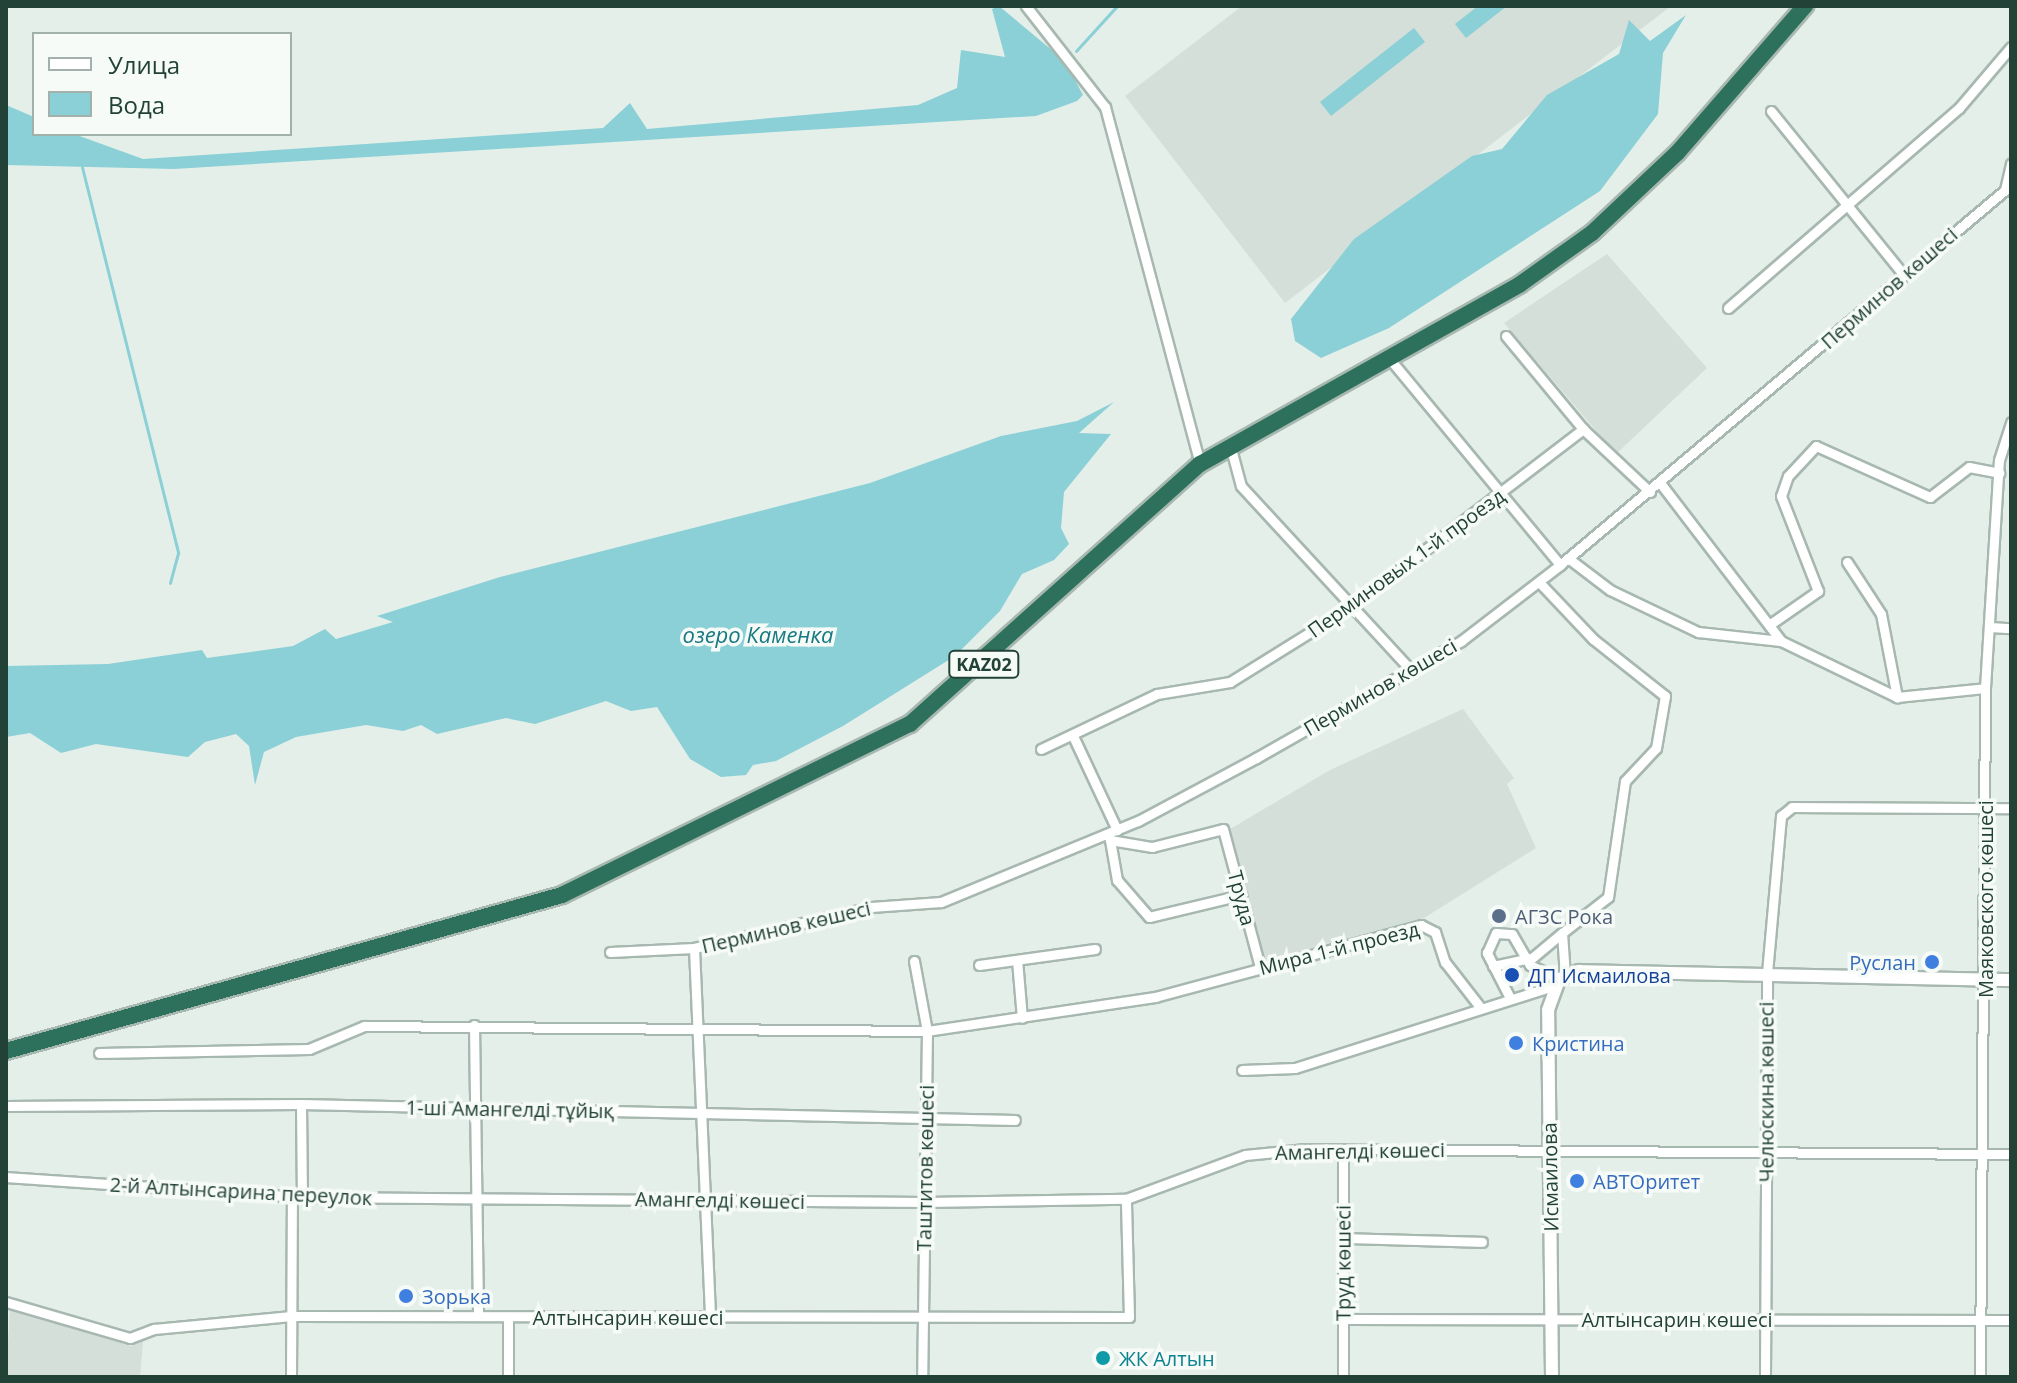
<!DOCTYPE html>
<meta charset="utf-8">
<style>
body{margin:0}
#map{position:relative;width:2017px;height:1383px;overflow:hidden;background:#e5efe9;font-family:"Open Sans",sans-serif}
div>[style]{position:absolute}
.built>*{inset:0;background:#d3dfd8}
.water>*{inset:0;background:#8bd0d6}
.stream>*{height:3px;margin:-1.5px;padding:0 1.5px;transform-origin:1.5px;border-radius:1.5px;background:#8bd0d6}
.roads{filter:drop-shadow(2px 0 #a7b8b0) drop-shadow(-2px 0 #a7b8b0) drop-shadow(0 2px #a7b8b0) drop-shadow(0 -2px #a7b8b0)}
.street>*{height:9px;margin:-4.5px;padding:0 4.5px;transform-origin:4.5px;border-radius:4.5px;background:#fff}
.secondary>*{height:12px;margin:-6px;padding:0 6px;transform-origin:6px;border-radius:6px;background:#fff}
.highway>*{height:16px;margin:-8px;padding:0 8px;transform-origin:8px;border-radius:8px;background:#2d705c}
.dots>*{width:22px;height:22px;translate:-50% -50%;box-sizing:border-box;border:4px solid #f6fbf8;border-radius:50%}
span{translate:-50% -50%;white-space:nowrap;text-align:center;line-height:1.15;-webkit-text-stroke:7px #f6fbf8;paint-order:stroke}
.shield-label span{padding:2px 6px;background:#f6fbf8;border:2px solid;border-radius:6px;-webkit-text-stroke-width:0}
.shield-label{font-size:18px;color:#234237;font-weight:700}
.street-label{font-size:20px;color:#234237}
.service-label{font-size:20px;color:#4e5e75}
.left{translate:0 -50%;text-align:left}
.shop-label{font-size:20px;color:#366cbe}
.right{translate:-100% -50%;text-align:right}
.transit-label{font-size:20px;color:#164399}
.culture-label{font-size:20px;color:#0d838f}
.water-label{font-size:22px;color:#197982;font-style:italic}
.frame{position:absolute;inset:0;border:8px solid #234237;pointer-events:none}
.legend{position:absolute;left:32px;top:32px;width:260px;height:104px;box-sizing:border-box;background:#f6fbf8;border:2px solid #a2b1ab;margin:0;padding:10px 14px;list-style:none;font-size:24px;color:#234237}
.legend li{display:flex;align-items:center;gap:16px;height:40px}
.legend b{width:40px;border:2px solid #a2b1ab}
</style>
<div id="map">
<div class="built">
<i style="clip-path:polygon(1242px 6px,1671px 6px,1285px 303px,1125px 96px)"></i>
<i style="clip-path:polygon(1607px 254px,1707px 368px,1616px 454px,1504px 323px)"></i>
<i style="clip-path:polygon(1463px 709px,1514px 778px,1507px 784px,1536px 848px,1424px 918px,1265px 960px,1230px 829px,1330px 770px)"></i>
<i style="clip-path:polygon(10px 1309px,131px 1346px,143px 1341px,140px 1377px,6px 1377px)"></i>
</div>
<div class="water">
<i style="clip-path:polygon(999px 6px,1065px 61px,1083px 95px,1077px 101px,1036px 116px,174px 169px,6px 165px,6px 105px,34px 117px,34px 134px,74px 134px,143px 159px,603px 128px,630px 103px,647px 129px,918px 105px,957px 88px,961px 50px,1005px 57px,992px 9px)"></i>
<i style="clip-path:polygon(1478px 6px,1507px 6px,1466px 38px,1455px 24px)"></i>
<i style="clip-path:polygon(1686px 15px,1663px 53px,1658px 114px,1600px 191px,1389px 328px,1321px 358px,1295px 341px,1291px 319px,1354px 239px,1472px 156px,1502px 149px,1547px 95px,1619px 54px,1629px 20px,1650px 41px)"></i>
<i style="clip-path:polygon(1414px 28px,1425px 42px,1331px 116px,1320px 102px)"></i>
<i style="clip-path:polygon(1114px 402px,1079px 433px,1111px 434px,1064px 492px,1061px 528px,1069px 544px,1054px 560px,1022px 574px,1000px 611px,955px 656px,843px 726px,776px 761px,753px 765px,746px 775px,721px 777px,690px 759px,657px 707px,631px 711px,606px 701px,535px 724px,506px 718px,437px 734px,421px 725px,403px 731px,366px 725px,296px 737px,264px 752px,255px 785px,249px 746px,236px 734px,205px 742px,188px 757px,96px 744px,61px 753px,30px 733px,6px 737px,6px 666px,108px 664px,202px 650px,207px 658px,293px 646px,325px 629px,336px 639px,393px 622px,377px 616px,500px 577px,870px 483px,1001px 436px,1077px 421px)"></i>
</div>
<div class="stream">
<i style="left:1076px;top:51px;width:61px;rotate:-47.7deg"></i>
<i style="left:82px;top:167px;width:398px;rotate:76deg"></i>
<i style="left:178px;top:553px;width:31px;rotate:105deg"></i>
</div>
<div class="roads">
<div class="street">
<i style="left:1026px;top:6px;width:128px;rotate:52deg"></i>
<i style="left:1105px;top:107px;width:369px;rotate:75.1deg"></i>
<i style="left:1771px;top:111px;width:211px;rotate:51deg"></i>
<i style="left:1728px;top:308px;width:306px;rotate:-40.9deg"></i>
<i style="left:1959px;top:108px;width:80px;rotate:-49.6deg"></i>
<i style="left:1506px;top:336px;width:121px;rotate:50.4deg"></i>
<i style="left:1583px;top:429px;width:92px;rotate:43.2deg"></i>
<i style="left:1389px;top:358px;width:268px;rotate:50.4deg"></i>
<i style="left:1230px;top:445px;width:42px;rotate:75deg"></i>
<i style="left:1241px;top:486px;width:249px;rotate:47.3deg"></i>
<i style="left:1661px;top:484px;width:198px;rotate:52.6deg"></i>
<i style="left:1781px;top:641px;width:129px;rotate:25.8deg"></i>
<i style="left:1897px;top:697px;width:88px;rotate:-5.8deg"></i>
<i style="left:1568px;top:558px;width:53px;rotate:37.3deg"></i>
<i style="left:1610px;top:590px;width:98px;rotate:25.5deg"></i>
<i style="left:1698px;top:632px;width:83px;rotate:6.2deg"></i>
<i style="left:1847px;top:562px;width:62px;rotate:56.8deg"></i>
<i style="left:1881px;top:614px;width:85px;rotate:79.1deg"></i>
<i style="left:1539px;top:582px;width:79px;rotate:46.5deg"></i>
<i style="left:1593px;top:639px;width:92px;rotate:38.4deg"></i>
<i style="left:1665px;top:696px;width:53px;rotate:99.8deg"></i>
<i style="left:1656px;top:748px;width:45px;rotate:133.2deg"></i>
<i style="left:1625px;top:781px;width:117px;rotate:98.3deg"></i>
<i style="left:1608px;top:897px;width:58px;rotate:142deg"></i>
<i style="left:1562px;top:933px;width:43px;rotate:86deg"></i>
<i style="left:1769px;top:625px;width:60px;rotate:-34.8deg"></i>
<i style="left:1818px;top:591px;width:102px;rotate:-111.3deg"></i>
<i style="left:1781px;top:496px;width:21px;rotate:-71deg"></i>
<i style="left:1788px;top:476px;width:41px;rotate:-47deg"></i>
<i style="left:1816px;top:446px;width:125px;rotate:24.1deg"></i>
<i style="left:1930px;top:497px;width:49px;rotate:-37.6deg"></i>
<i style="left:1969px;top:467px;width:31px;rotate:11deg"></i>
<i style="left:1989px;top:627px;width:22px;rotate:3deg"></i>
<i style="left:1073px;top:736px;width:104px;rotate:64.9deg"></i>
<i style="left:1041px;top:749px;width:128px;rotate:-25.4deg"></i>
<i style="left:1157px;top:694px;width:74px;rotate:-9.3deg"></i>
<i style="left:1230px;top:682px;width:140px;rotate:-31.9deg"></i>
<i style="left:1349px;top:608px;width:295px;rotate:-37.4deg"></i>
<i style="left:1108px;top:834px;width:6px;rotate:72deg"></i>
<i style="left:1110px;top:840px;width:43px;rotate:9.5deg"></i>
<i style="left:1152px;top:847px;width:73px;rotate:-14.2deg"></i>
<i style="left:1223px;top:829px;width:143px;rotate:75deg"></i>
<i style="left:1110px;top:840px;width:41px;rotate:80.1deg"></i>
<i style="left:1117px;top:880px;width:49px;rotate:49.1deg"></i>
<i style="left:1149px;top:917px;width:95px;rotate:-13.4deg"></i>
<i style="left:694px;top:948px;width:369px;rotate:87.5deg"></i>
<i style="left:610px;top:952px;width:84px;rotate:-2.7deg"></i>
<i style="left:694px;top:948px;width:182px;rotate:-13deg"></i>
<i style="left:871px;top:907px;width:70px;rotate:-4.1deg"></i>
<i style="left:941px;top:902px;width:213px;rotate:-22.4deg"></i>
<i style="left:1138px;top:821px;width:134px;rotate:-28.1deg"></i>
<i style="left:1256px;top:758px;width:236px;rotate:-29.7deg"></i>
<i style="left:1461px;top:641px;width:125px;rotate:-37.5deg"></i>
<i style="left:1560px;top:565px;width:582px;rotate:-40.12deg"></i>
<i style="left:2005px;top:190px;width:27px;rotate:-77deg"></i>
<i style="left:1017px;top:960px;width:58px;rotate:85.1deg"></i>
<i style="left:914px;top:961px;width:71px;rotate:79.5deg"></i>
<i style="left:927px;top:1031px;width:346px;rotate:90.8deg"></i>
<i style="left:979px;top:965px;width:117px;rotate:-7.9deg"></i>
<i style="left:1493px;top:966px;width:40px;rotate:-12deg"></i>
<i style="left:1532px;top:958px;width:39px;rotate:-40deg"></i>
<i style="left:1510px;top:998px;width:51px;rotate:-117.1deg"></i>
<i style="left:1487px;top:953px;width:22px;rotate:-66deg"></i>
<i style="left:1496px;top:933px;width:16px;rotate:4deg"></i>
<i style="left:1512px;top:934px;width:36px;rotate:60deg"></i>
<i style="left:1530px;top:965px;width:32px;rotate:26deg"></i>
<i style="left:474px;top:1025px;width:291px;rotate:89.2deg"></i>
<i style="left:99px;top:1053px;width:210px;rotate:-1.1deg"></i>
<i style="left:309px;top:1049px;width:60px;rotate:-22.7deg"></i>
<i style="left:364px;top:1026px;width:563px;rotate:0.51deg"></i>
<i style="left:927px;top:1031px;width:231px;rotate:-8.5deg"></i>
<i style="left:1155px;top:997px;width:276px;rotate:-15.1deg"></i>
<i style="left:1421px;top:925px;width:16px;rotate:27deg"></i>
<i style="left:1435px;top:932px;width:32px;rotate:72deg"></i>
<i style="left:1445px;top:962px;width:57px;rotate:52.1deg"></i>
<i style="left:1242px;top:1070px;width:53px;rotate:-2.2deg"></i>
<i style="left:1295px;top:1068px;width:271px;rotate:-17.6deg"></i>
<i style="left:301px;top:1104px;width:93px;rotate:89.4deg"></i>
<i style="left:6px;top:1106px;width:295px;rotate:-0.4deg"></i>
<i style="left:301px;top:1104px;width:714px;rotate:1.28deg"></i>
<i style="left:6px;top:1177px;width:297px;rotate:3.9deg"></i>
<i style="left:302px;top:1197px;width:623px;rotate:0.46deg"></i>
<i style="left:925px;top:1202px;width:201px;rotate:-0.9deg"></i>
<i style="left:1126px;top:1199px;width:127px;rotate:-20.3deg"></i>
<i style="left:1245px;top:1155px;width:61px;rotate:-5.6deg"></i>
<i style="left:1306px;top:1149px;width:705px;rotate:0.41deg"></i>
<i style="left:1343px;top:1238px;width:139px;rotate:1.6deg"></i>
<i style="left:6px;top:1302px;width:129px;rotate:16.2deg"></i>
<i style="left:130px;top:1338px;width:26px;rotate:-21deg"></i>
<i style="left:154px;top:1329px;width:138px;rotate:-5.4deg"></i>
<i style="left:291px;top:1316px;width:838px;rotate:0.07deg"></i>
<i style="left:1129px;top:1317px;width:118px;rotate:-91.5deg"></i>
<i style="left:1343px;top:1319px;width:668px;rotate:0.09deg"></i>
<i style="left:291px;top:1377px;width:181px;rotate:-89.7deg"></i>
<i style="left:508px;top:1377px;width:60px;rotate:-90deg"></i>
<i style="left:1343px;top:1377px;width:228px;rotate:-90deg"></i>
<i style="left:1765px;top:1377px;width:404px;rotate:-89.7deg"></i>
<i style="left:1767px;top:973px;width:158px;rotate:-84.9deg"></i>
<i style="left:1781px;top:816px;width:14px;rotate:-39deg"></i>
<i style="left:1792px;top:807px;width:219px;rotate:0.3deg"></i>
<i style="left:1980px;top:1377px;width:689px;rotate:-89.58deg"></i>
<i style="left:1985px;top:688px;width:228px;rotate:-86.5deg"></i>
<i style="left:1999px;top:460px;width:40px;rotate:-72deg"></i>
</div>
<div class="secondary">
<i style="left:1552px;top:1377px;width:367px;rotate:-90.6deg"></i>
<i style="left:1548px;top:1010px;width:33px;rotate:-70deg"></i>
<i style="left:1559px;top:979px;width:22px;rotate:-22deg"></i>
<i style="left:1579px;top:971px;width:432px;rotate:1.2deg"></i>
</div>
<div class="highway">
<i style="left:6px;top:1051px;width:577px;rotate:-15.67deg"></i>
<i style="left:562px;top:895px;width:388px;rotate:-26.2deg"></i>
<i style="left:910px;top:724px;width:389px;rotate:-41.9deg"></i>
<i style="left:1200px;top:464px;width:366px;rotate:-29.3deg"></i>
<i style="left:1519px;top:285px;width:90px;rotate:-35.5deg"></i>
<i style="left:1592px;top:233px;width:118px;rotate:-43.3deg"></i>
<i style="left:1678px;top:152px;width:194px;rotate:-49deg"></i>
</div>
</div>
<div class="dots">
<i style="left:1499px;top:916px;background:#5c6f8a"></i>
<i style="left:1932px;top:962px;background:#3f7fe0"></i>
<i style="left:1512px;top:975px;background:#1a4fb4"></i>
<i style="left:1516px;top:1043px;background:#3f7fe0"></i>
<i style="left:1577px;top:1181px;background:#3f7fe0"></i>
<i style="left:406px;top:1296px;background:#3f7fe0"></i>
<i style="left:1103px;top:1358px;background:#0f9aa8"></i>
</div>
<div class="shield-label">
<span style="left:984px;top:664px">KAZ02</span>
</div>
<div class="street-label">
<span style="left:1889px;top:288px;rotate:-41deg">Перминов көшесі</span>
<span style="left:1406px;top:563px;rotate:-36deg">Перминовых 1-й проезд</span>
<span style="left:1380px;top:687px;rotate:-30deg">Перминов көшесі</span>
<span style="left:1242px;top:898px;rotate:75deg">Труда</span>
<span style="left:1985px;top:899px;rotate:-90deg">Маяковского көшесі</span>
<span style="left:786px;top:927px;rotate:-13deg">Перминов көшесі</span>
<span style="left:1339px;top:948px;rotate:-14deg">Мира 1-й проезд</span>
<span style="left:1766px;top:1092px;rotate:-90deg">Челюскина көшесі</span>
<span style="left:510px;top:1109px;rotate:1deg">1-ші Амангелді тұйық</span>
<span style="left:1360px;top:1151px;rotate:-1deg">Амангелді көшесі</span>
<span style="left:925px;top:1168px;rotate:-89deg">Таштитов көшесі</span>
<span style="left:1550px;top:1177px;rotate:-91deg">Исмаилова</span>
<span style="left:241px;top:1191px;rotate:3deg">2-й Алтынсарина переулок</span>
<span style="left:720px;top:1200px;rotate:1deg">Амангелді көшесі</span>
<span style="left:1343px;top:1263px;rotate:-90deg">Труд көшесі</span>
<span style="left:628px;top:1317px">Алтынсарин көшесі</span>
<span style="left:1677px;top:1319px">Алтынсарин көшесі</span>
</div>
<div class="service-label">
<span class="left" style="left:1515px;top:916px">АГЗС Рока</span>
</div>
<div class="shop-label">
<span class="right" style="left:1916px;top:962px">Руслан</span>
<span class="left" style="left:1532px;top:1043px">Кристина</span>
<span class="left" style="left:1593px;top:1181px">АВТОритет</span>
<span class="left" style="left:422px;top:1296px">Зорька</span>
</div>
<div class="transit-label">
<span class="left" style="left:1528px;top:975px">ДП Исмаилова</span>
</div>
<div class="culture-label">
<span class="left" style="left:1119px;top:1358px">ЖК Алтын</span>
</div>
<div class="water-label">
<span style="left:758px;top:635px">озеро Каменка</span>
</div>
<div class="frame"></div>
<ul class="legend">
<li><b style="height:10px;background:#fff"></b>Улица</li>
<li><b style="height:22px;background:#8bd0d6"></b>Вода</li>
</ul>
</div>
